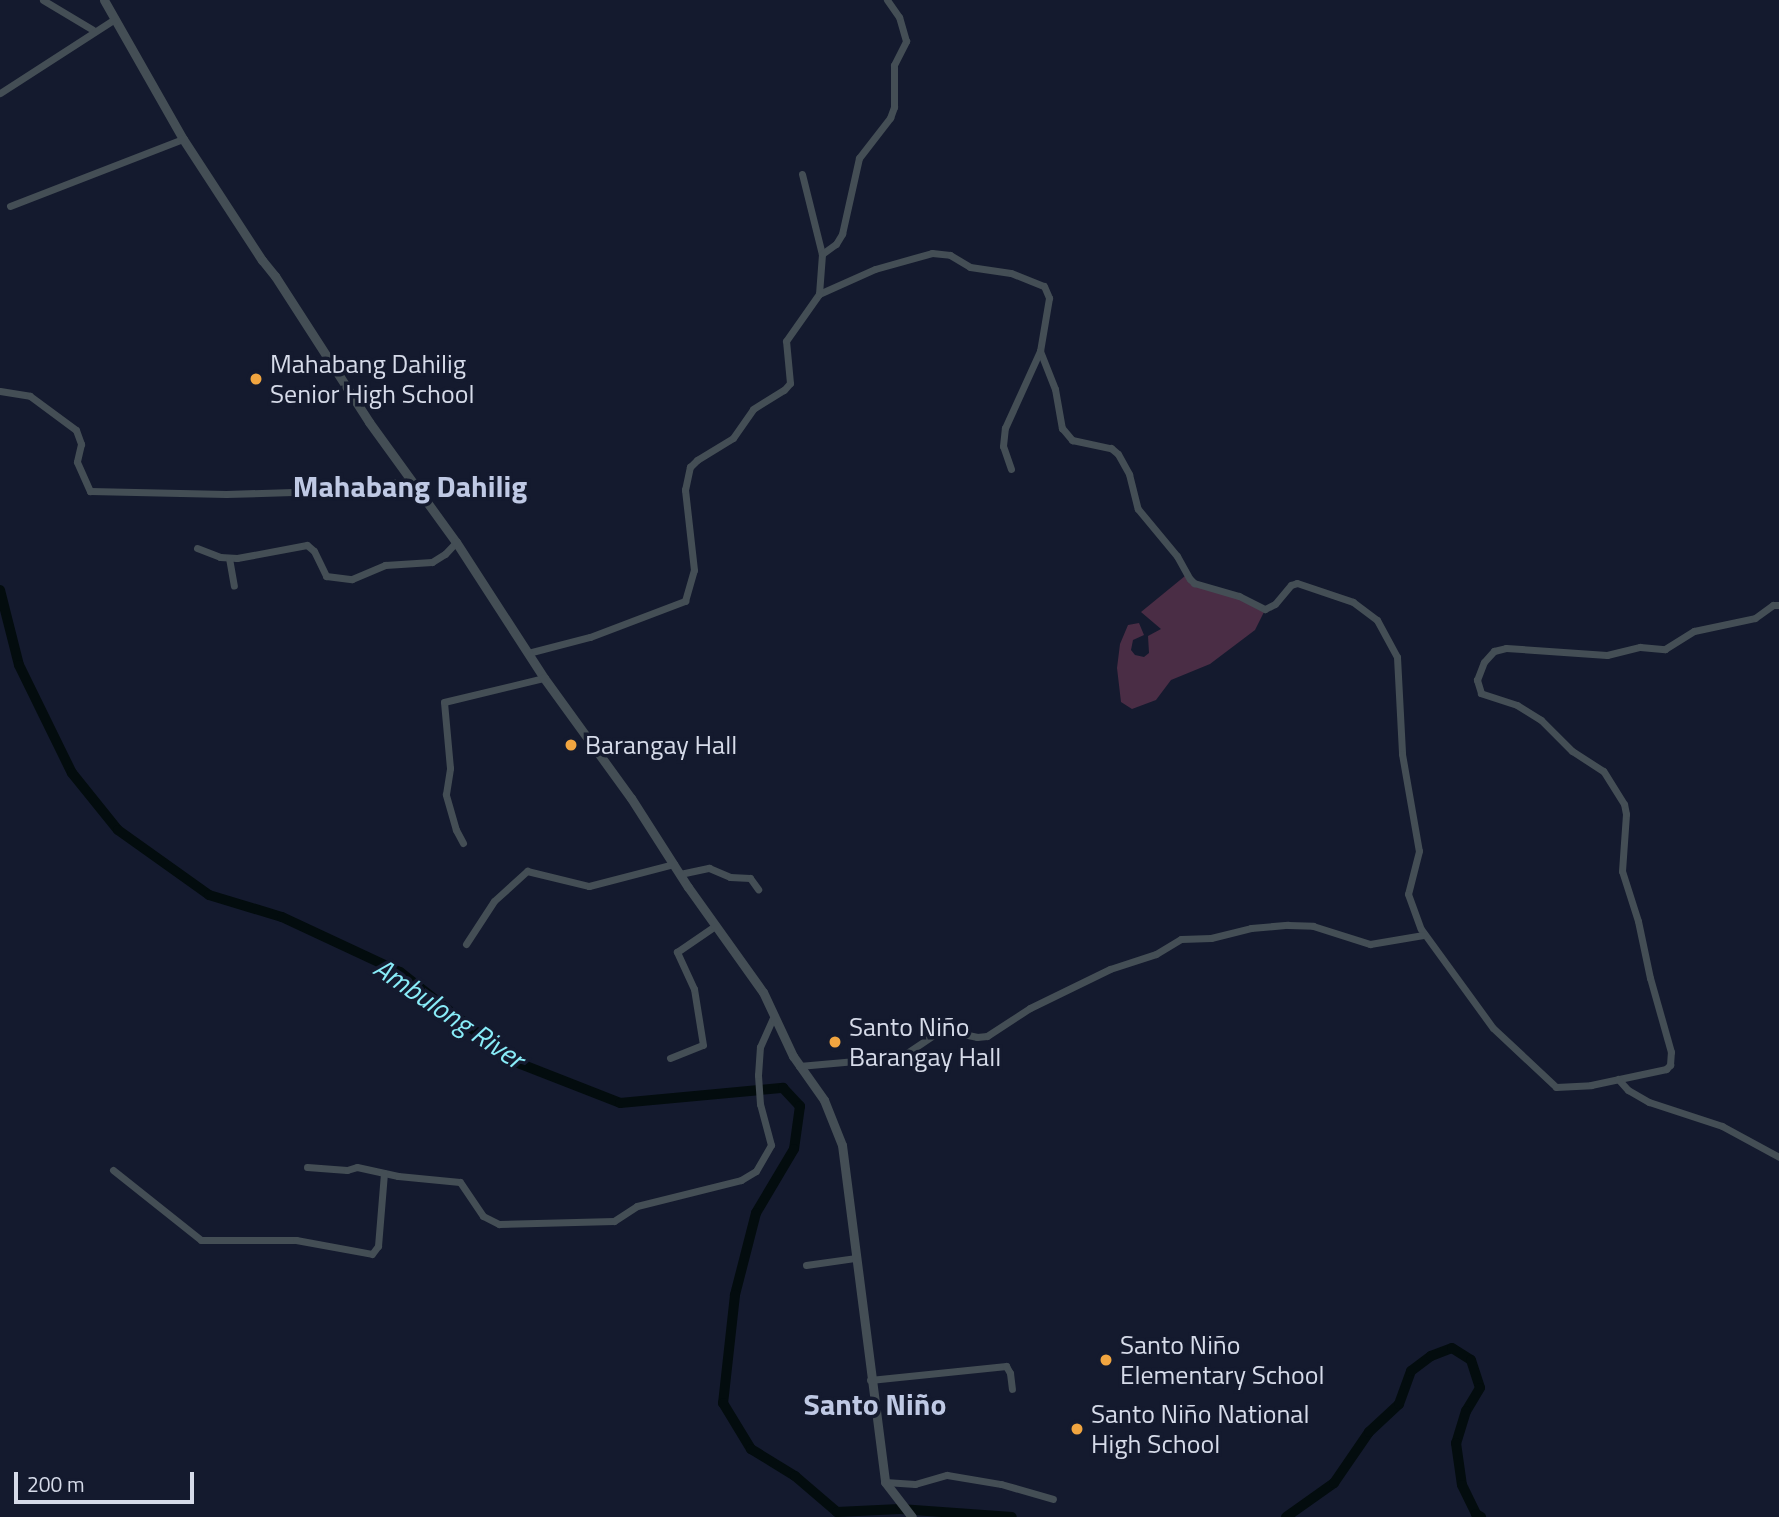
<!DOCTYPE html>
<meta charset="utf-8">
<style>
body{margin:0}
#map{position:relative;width:1779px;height:1517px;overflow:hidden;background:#141a2e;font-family:"Titillium Web",sans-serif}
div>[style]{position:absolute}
.green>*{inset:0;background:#4a2d45}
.river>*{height:10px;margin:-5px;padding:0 5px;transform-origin:5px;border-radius:5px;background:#030c0e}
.minor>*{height:7px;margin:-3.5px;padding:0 3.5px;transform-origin:3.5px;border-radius:3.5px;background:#444e55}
.tertiary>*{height:9px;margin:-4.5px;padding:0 4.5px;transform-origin:4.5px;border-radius:4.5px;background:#444e55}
.dots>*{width:19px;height:19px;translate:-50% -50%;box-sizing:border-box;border:4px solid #141a2e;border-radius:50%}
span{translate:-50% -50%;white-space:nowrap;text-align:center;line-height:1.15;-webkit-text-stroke:7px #141a2e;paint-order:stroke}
.poi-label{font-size:26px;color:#d6dbe9}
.left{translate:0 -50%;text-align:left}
.water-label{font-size:28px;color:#89edf9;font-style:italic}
.quarter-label{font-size:30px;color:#bfc9e4;font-weight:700}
.scale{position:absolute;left:14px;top:1472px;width:180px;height:32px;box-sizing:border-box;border:4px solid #d6dbe9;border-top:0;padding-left:9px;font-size:21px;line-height:24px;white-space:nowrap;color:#d6dbe9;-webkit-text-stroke:5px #141a2e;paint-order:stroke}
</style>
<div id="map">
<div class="green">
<i style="clip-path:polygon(1185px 576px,1191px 582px,1223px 591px,1265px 610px,1255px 630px,1210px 664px,1171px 680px,1156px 700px,1132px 709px,1121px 702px,1117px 668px,1120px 644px,1128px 625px,1139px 623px,1144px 635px,1133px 640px,1131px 650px,1135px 655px,1144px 657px,1149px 653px,1148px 636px,1161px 629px,1141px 612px)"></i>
</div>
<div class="river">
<i style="left:0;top:590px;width:77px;rotate:75.8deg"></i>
<i style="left:19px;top:665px;width:120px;rotate:63.9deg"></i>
<i style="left:72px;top:773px;width:73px;rotate:51.1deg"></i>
<i style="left:118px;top:830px;width:112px;rotate:35.5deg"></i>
<i style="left:209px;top:895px;width:76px;rotate:16.8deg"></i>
<i style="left:282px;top:917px;width:130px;rotate:25deg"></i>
<i style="left:400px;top:972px;width:144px;rotate:38.2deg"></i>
<i style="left:513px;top:1061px;width:115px;rotate:21.4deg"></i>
<i style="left:620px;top:1103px;width:164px;rotate:-5.3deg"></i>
<i style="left:783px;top:1088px;width:25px;rotate:47deg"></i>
<i style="left:800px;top:1106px;width:43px;rotate:97.9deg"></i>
<i style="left:794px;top:1149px;width:74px;rotate:120.7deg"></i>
<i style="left:756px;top:1213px;width:85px;rotate:104.4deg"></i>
<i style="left:735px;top:1295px;width:109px;rotate:96.3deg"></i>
<i style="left:723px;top:1403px;width:54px;rotate:58.7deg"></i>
<i style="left:751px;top:1449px;width:52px;rotate:31.5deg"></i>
<i style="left:795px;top:1476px;width:55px;rotate:40.6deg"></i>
<i style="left:837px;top:1512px;width:63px;rotate:-2.7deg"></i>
<i style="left:900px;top:1509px;width:112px;rotate:4.1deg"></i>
<i style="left:1286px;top:1517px;width:59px;rotate:-35.3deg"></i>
<i style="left:1334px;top:1483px;width:62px;rotate:-55.5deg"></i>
<i style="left:1369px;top:1432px;width:41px;rotate:-43deg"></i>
<i style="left:1399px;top:1404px;width:35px;rotate:-70deg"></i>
<i style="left:1411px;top:1371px;width:25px;rotate:-37deg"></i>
<i style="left:1431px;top:1356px;width:22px;rotate:-21deg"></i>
<i style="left:1452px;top:1348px;width:22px;rotate:32deg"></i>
<i style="left:1471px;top:1360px;width:29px;rotate:72deg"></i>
<i style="left:1480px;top:1388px;width:27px;rotate:121deg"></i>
<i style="left:1466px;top:1411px;width:34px;rotate:107deg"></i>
<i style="left:1456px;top:1443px;width:42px;rotate:81.9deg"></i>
<i style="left:1462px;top:1485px;width:32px;rotate:64deg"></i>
<i style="left:1476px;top:1514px;width:6px;rotate:31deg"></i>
</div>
<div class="minor">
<i style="left:43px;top:0;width:58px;rotate:31deg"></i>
<i style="left:0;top:93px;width:137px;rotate:-32.8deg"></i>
<i style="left:802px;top:174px;width:82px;rotate:76deg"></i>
<i style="left:10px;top:206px;width:186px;rotate:-21.2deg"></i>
<i style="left:819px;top:294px;width:61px;rotate:-24.1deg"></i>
<i style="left:875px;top:269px;width:59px;rotate:-15.7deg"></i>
<i style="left:932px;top:253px;width:18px;rotate:6deg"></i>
<i style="left:950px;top:255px;width:23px;rotate:31deg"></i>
<i style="left:970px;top:267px;width:41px;rotate:8.3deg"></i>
<i style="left:1011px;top:273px;width:35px;rotate:22deg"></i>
<i style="left:1044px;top:286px;width:13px;rotate:67deg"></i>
<i style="left:1049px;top:298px;width:54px;rotate:99.6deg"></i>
<i style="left:1040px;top:351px;width:41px;rotate:68.5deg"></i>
<i style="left:1055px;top:389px;width:40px;rotate:80deg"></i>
<i style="left:1062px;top:428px;width:16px;rotate:50deg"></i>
<i style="left:1072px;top:440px;width:40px;rotate:12deg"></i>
<i style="left:1111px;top:448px;width:9px;rotate:41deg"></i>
<i style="left:1118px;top:454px;width:23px;rotate:61deg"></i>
<i style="left:1129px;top:474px;width:36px;rotate:76deg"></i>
<i style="left:1138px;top:509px;width:61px;rotate:50.3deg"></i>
<i style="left:1177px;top:556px;width:26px;rotate:61deg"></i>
<i style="left:1190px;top:579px;width:6px;rotate:45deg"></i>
<i style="left:1194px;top:583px;width:47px;rotate:16.1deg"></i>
<i style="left:1239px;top:596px;width:29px;rotate:27deg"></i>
<i style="left:1265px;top:609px;width:11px;rotate:-27deg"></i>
<i style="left:1275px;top:604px;width:25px;rotate:-50deg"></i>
<i style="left:1291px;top:585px;width:6px;rotate:-18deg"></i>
<i style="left:1297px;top:583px;width:59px;rotate:18.7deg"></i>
<i style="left:1353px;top:602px;width:30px;rotate:37deg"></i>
<i style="left:1377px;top:620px;width:42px;rotate:61.6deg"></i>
<i style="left:1397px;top:657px;width:97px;rotate:87deg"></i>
<i style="left:1402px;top:754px;width:98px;rotate:80.1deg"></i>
<i style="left:1419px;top:851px;width:44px;rotate:104.3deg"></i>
<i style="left:1408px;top:894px;width:37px;rotate:70deg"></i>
<i style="left:1421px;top:929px;width:122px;rotate:54deg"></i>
<i style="left:1493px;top:1028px;width:86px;rotate:43.1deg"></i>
<i style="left:1556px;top:1087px;width:35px;rotate:-3deg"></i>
<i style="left:1591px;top:1085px;width:77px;rotate:-12deg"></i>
<i style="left:1666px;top:1069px;width:6px;rotate:-45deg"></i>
<i style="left:1670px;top:1065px;width:13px;rotate:-86deg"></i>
<i style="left:1671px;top:1052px;width:77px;rotate:-105.8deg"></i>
<i style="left:1650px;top:978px;width:58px;rotate:-101.9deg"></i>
<i style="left:1638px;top:921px;width:52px;rotate:-107.7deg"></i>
<i style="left:1622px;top:871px;width:57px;rotate:-86deg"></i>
<i style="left:1626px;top:814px;width:10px;rotate:-101deg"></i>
<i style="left:1624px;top:804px;width:39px;rotate:-122deg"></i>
<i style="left:1603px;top:771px;width:37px;rotate:-147deg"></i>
<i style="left:1572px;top:751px;width:44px;rotate:-135deg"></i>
<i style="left:1541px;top:720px;width:28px;rotate:-148deg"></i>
<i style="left:1517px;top:705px;width:38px;rotate:-162deg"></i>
<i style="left:1481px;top:693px;width:14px;rotate:-107deg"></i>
<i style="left:1477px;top:680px;width:19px;rotate:-69deg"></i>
<i style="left:1484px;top:662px;width:15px;rotate:-48deg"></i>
<i style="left:1494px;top:651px;width:12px;rotate:-14deg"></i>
<i style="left:1506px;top:648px;width:101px;rotate:4deg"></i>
<i style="left:1607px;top:655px;width:34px;rotate:-14deg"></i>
<i style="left:1640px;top:647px;width:25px;rotate:5deg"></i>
<i style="left:1665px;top:649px;width:34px;rotate:-32deg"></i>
<i style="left:1694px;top:631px;width:62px;rotate:-12deg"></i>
<i style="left:1755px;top:618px;width:22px;rotate:-36deg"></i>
<i style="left:1773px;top:605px;width:6px"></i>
<i style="left:0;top:391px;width:30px;rotate:9deg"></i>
<i style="left:30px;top:396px;width:57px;rotate:36.5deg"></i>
<i style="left:76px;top:430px;width:15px;rotate:70deg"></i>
<i style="left:81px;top:444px;width:18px;rotate:103deg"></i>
<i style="left:77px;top:462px;width:32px;rotate:66deg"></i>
<i style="left:90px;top:491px;width:136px;rotate:1.3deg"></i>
<i style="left:226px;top:494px;width:67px;rotate:-1.7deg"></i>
<i style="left:293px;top:492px;width:119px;rotate:-5.3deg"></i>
<i style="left:1011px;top:469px;width:24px;rotate:-109deg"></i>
<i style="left:1003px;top:446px;width:18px;rotate:-84deg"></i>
<i style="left:1005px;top:428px;width:85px;rotate:-65.6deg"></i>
<i style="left:197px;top:548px;width:25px;rotate:21deg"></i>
<i style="left:220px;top:557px;width:17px;rotate:3deg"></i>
<i style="left:237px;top:558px;width:71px;rotate:-10.5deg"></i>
<i style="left:307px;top:545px;width:9px;rotate:41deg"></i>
<i style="left:314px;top:551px;width:28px;rotate:64deg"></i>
<i style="left:326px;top:576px;width:26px;rotate:7deg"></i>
<i style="left:352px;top:579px;width:36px;rotate:-23deg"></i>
<i style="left:385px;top:565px;width:47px;rotate:-3.7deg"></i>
<i style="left:432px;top:562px;width:15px;rotate:-32deg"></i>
<i style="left:445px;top:554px;width:16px;rotate:-47deg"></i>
<i style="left:229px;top:558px;width:28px;rotate:80deg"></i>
<i style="left:528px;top:653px;width:64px;rotate:-14.5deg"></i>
<i style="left:590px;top:637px;width:102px;rotate:-20.8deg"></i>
<i style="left:685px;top:601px;width:32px;rotate:-74deg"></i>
<i style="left:694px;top:570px;width:81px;rotate:-96.4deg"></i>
<i style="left:685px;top:490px;width:24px;rotate:-78deg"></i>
<i style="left:690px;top:467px;width:10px;rotate:-45deg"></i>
<i style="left:697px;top:460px;width:42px;rotate:-31.4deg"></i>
<i style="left:733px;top:438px;width:35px;rotate:-55deg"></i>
<i style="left:753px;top:409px;width:36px;rotate:-32deg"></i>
<i style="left:784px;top:390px;width:9px;rotate:-49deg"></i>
<i style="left:790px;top:383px;width:42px;rotate:-95.4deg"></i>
<i style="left:786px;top:341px;width:57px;rotate:-54.9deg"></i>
<i style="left:819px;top:294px;width:40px;rotate:-85.7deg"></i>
<i style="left:822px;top:254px;width:17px;rotate:-36deg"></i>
<i style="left:836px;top:244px;width:12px;rotate:-59deg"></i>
<i style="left:842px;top:234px;width:78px;rotate:-77.4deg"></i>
<i style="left:859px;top:158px;width:51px;rotate:-52.2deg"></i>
<i style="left:890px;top:118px;width:12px;rotate:-70deg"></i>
<i style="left:894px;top:107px;width:42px;rotate:-90deg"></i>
<i style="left:894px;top:65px;width:27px;rotate:-63deg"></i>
<i style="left:906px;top:41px;width:25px;rotate:-106deg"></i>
<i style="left:899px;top:17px;width:21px;rotate:-125deg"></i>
<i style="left:463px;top:843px;width:15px;rotate:-118deg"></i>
<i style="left:456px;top:830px;width:37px;rotate:-106deg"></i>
<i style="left:446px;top:794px;width:26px;rotate:-81deg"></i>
<i style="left:450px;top:768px;width:66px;rotate:-95.2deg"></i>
<i style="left:444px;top:702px;width:103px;rotate:-13.5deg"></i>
<i style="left:680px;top:874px;width:30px;rotate:-12deg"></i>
<i style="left:709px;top:868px;width:23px;rotate:23deg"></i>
<i style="left:730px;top:877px;width:20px;rotate:3deg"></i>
<i style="left:750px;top:878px;width:14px;rotate:54deg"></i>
<i style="left:466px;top:944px;width:51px;rotate:-56.9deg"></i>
<i style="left:494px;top:901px;width:45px;rotate:-42.3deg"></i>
<i style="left:527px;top:871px;width:64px;rotate:13.6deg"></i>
<i style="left:589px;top:886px;width:88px;rotate:-14.5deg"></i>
<i style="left:670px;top:1058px;width:35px;rotate:-22deg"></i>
<i style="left:703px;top:1045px;width:57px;rotate:-99.1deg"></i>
<i style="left:694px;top:989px;width:41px;rotate:-114.7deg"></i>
<i style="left:677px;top:952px;width:46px;rotate:-34.4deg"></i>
<i style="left:799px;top:1066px;width:102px;rotate:-5deg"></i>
<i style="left:901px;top:1057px;width:40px;rotate:-34deg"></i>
<i style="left:934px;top:1035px;width:16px;rotate:-15deg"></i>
<i style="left:949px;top:1031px;width:29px;rotate:12deg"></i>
<i style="left:977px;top:1037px;width:10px;rotate:-6deg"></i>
<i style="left:987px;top:1036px;width:51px;rotate:-33.1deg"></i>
<i style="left:1030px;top:1008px;width:89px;rotate:-26deg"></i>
<i style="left:1110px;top:969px;width:48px;rotate:-18.1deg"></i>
<i style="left:1156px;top:954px;width:29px;rotate:-31deg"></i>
<i style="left:1181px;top:939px;width:30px;rotate:-2deg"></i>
<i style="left:1211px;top:938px;width:41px;rotate:-14deg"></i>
<i style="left:1251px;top:928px;width:37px;rotate:-5deg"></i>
<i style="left:1288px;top:925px;width:25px;rotate:2deg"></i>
<i style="left:1313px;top:926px;width:60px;rotate:17.5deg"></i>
<i style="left:1370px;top:944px;width:54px;rotate:-9.6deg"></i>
<i style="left:1618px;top:1079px;width:15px;rotate:48deg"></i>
<i style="left:1628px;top:1090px;width:24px;rotate:30deg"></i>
<i style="left:1649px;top:1102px;width:77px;rotate:18.2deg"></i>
<i style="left:1722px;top:1126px;width:65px;rotate:28.5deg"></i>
<i style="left:307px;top:1167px;width:40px;rotate:4.3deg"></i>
<i style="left:347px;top:1170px;width:10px;rotate:-17deg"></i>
<i style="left:357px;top:1167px;width:42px;rotate:12.4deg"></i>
<i style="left:398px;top:1176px;width:62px;rotate:5.5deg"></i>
<i style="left:460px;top:1182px;width:41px;rotate:55.9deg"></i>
<i style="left:483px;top:1216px;width:18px;rotate:27deg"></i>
<i style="left:499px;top:1224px;width:115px;rotate:-1.5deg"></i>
<i style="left:614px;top:1221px;width:27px;rotate:-33deg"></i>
<i style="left:637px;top:1206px;width:107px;rotate:-14deg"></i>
<i style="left:741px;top:1180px;width:17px;rotate:-31deg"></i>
<i style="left:756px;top:1171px;width:30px;rotate:-60deg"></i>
<i style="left:771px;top:1145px;width:42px;rotate:-105deg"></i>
<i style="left:760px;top:1104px;width:29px;rotate:-94deg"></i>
<i style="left:758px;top:1075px;width:28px;rotate:-86deg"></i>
<i style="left:760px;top:1047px;width:34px;rotate:-66deg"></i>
<i style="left:113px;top:1170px;width:112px;rotate:38.5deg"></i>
<i style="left:201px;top:1240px;width:95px"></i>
<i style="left:296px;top:1240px;width:77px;rotate:10.4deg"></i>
<i style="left:372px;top:1254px;width:10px;rotate:-53deg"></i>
<i style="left:378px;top:1246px;width:73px;rotate:-85.3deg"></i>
<i style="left:806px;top:1265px;width:49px;rotate:-8.1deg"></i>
<i style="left:870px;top:1380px;width:137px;rotate:-5.9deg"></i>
<i style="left:1006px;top:1366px;width:8px;rotate:60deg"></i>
<i style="left:1010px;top:1373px;width:16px;rotate:83deg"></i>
<i style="left:885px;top:1482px;width:30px;rotate:4deg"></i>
<i style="left:915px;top:1484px;width:33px;rotate:-16deg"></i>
<i style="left:947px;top:1475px;width:55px;rotate:9.5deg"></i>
<i style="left:1001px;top:1484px;width:54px;rotate:16.1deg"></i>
</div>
<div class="tertiary">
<i style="left:104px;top:0;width:160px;rotate:60.4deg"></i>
<i style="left:183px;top:139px;width:145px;rotate:56.9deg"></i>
<i style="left:262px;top:260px;width:21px;rotate:51deg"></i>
<i style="left:275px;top:276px;width:174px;rotate:57.2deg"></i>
<i style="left:369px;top:422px;width:148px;rotate:54.1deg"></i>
<i style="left:456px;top:542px;width:162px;rotate:57.1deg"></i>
<i style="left:544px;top:678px;width:148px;rotate:54.1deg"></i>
<i style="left:631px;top:798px;width:106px;rotate:57.4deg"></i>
<i style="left:688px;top:887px;width:129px;rotate:54.5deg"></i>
<i style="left:763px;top:992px;width:71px;rotate:64.9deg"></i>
<i style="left:793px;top:1056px;width:54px;rotate:54.8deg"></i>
<i style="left:824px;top:1100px;width:48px;rotate:68.2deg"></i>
<i style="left:842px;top:1145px;width:340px;rotate:82.7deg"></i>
<i style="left:885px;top:1482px;width:44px;rotate:52.4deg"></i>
</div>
<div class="dots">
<i style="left:256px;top:379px;background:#f1a540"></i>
<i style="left:571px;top:745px;background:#f1a540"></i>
<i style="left:835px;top:1042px;background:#f1a540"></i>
<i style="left:1106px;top:1360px;background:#f1a540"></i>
<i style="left:1077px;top:1429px;background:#f1a540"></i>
</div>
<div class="poi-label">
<span class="left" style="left:270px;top:379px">Mahabang Dahilig<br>Senior High School</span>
<span class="left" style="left:585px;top:745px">Barangay Hall</span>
<span class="left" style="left:849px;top:1042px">Santo Niño<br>Barangay Hall</span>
<span class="left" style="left:1120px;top:1360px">Santo Niño<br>Elementary School</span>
<span class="left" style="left:1091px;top:1429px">Santo Niño National<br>High School</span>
</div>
<div class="water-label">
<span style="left:449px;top:1013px;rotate:34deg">Ambulong River</span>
</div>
<div class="quarter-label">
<span style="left:410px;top:486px">Mahabang Dahilig</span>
<span style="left:875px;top:1404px">Santo Niño</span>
</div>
<div class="scale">200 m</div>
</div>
